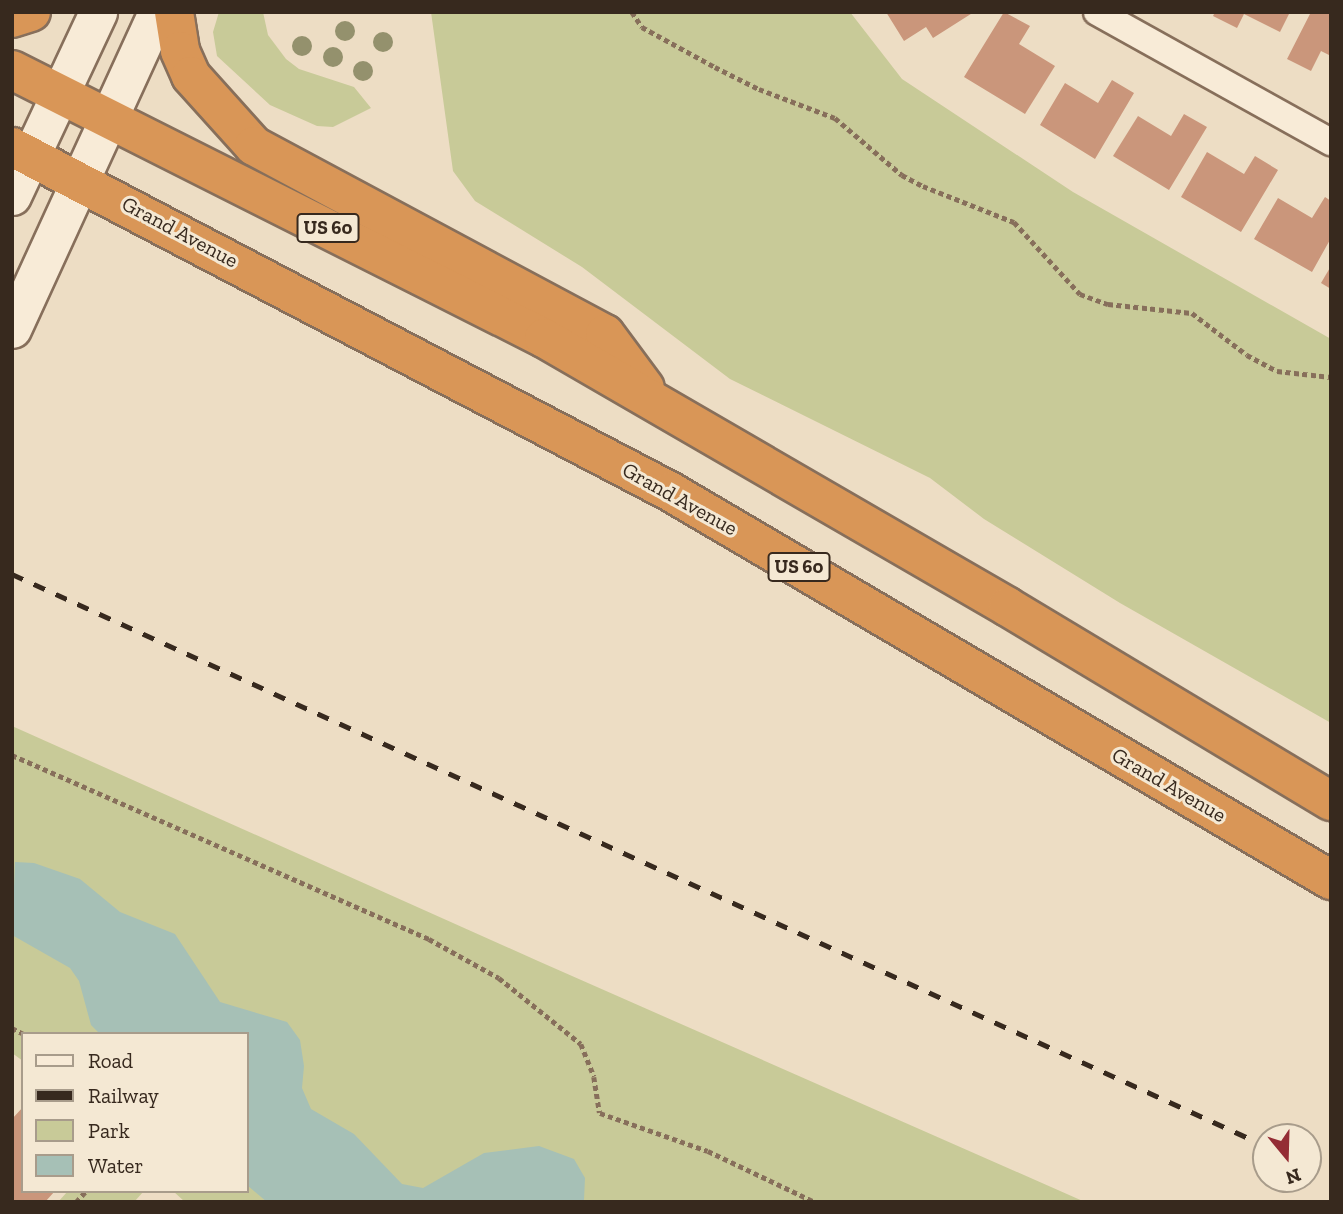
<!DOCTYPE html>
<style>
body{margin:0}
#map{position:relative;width:1343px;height:1214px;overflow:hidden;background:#edddc4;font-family:"Zilla Slab",serif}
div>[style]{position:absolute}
.green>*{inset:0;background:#c8ca98}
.water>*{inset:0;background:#a6c0b6}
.building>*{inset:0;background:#ca967b}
.path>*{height:4.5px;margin-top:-2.25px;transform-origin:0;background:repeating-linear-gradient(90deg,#876f5b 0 5px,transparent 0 8.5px)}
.roads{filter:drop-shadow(2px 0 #876f5b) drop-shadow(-2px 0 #876f5b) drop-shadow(0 2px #876f5b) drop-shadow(0 -2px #876f5b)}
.street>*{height:26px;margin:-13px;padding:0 13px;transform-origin:13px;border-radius:13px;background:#f8ebd7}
.secondary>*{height:37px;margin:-18.5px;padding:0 18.5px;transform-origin:18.5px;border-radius:18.5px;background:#f8ebd7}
.highway>*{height:38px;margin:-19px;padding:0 19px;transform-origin:19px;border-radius:19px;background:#d99657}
.rail>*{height:5px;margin-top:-2.5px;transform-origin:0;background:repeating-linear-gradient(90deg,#37291e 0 12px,transparent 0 24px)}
.trees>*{width:20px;height:20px;margin:-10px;border-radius:50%;background:#94916d}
span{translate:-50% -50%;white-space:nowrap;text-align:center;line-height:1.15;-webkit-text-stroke:6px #f4e8d3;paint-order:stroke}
.shield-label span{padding:2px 5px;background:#f4e8d3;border:2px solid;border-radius:5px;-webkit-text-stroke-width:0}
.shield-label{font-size:19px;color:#37291e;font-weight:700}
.street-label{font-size:21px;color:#37291e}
.frame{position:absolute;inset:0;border:14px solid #37291e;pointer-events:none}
.legend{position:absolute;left:21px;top:1032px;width:228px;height:161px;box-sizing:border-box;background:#f4e8d3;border:2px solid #a89c8b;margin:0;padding:9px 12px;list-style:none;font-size:21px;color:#37291e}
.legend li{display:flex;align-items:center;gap:14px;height:35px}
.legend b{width:35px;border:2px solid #a89c8b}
.north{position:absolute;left:1252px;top:1123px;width:70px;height:70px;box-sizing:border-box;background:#f4e8d3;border:2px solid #a89c8b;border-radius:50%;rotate:161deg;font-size:19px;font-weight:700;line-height:28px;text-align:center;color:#37291e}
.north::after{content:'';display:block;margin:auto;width:24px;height:32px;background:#942d35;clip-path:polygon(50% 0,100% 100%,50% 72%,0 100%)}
</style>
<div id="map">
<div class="green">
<i style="clip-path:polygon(219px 12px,263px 12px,268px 35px,286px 59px,299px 69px,354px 87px,371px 108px,333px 127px,317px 126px,270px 105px,217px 56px,213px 32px)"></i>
<i style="clip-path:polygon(431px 12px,850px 12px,902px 79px,1073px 192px,1331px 339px,1331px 723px,1120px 603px,984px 519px,930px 478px,730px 379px,582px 267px,475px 201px,453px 171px)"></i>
<i style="clip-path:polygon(12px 726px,538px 961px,1085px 1202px,185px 1202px,173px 1191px,247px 1191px,247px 1034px,23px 1034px,23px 1061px,12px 1053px)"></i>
<i style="clip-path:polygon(68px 1191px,144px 1191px,134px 1202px,58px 1202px)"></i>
</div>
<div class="water">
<i style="clip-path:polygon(15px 862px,34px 863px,80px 879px,120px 912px,175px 934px,220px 1002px,287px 1022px,300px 1040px,304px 1066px,302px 1088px,311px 1109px,354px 1134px,402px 1184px,423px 1188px,484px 1153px,539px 1146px,574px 1159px,585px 1178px,584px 1200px,267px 1202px,247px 1185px,247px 1034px,100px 1034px,91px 1025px,79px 981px,70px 968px,12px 935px)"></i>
</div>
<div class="building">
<i style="clip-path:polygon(886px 12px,974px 12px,933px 38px,926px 27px,904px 41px)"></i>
<i style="clip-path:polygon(1004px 12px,1030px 26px,1019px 44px,1055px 66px,1025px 114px,964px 77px)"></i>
<i style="clip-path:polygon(1215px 12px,1290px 12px,1280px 32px,1244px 14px,1237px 28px,1213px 16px)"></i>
<i style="clip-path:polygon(1311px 12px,1331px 12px,1331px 56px,1321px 51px,1311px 71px,1287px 59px)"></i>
<i style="clip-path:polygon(1112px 80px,1134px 93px,1095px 159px,1040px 125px,1065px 83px,1098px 103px)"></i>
<i style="clip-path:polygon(1184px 114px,1207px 127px,1169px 190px,1113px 156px,1138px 116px,1171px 136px)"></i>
<i style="clip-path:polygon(1207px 152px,1244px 174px,1255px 156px,1278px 170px,1241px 232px,1181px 197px)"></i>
<i style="clip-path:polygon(1325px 197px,1331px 201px,1331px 238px,1312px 272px,1254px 239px,1278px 198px,1312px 218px)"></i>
<i style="clip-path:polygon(1331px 266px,1331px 289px,1321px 283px)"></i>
<i style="clip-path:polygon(23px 1107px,23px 1191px,55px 1191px,45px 1202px,12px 1202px,12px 1119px)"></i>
</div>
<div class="path">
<i style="left:632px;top:12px;width:18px;rotate:56deg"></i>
<i style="left:642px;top:27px;width:83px;rotate:28.7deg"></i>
<i style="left:715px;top:67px;width:49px;rotate:26.6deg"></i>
<i style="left:759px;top:89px;width:81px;rotate:20.9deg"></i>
<i style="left:835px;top:118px;width:88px;rotate:40.4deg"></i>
<i style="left:902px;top:175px;width:24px;rotate:28deg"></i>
<i style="left:923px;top:186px;width:98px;rotate:21.6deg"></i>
<i style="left:1014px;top:222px;width:98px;rotate:47.5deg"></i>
<i style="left:1080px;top:294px;width:30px;rotate:20deg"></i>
<i style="left:1108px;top:304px;width:84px;rotate:6.1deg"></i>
<i style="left:1192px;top:313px;width:69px;rotate:37.4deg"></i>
<i style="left:1247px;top:355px;width:34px;rotate:28deg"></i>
<i style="left:1277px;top:371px;width:54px;rotate:6.3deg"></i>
<i style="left:12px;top:755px;width:456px;rotate:23.8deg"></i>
<i style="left:429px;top:939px;width:80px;rotate:29.1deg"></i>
<i style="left:499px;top:978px;width:105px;rotate:38.8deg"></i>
<i style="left:581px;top:1044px;width:35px;rotate:68deg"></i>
<i style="left:594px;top:1077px;width:36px;rotate:81deg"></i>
<i style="left:600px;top:1113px;width:114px;rotate:19.4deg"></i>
<i style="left:708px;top:1151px;width:119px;rotate:25.5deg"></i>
<i style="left:12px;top:1028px;width:13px;rotate:27deg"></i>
<i style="left:76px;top:1202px;width:15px;rotate:-48deg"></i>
</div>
<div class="roads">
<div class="street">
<i style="left:1097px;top:12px;width:268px;rotate:29.1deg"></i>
</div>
<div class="secondary">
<i style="left:12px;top:196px;width:203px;rotate:-64.9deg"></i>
<i style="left:12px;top:329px;width:349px;rotate:-65.4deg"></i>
</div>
<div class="highway">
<i style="left:174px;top:12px;width:39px;rotate:81deg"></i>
<i style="left:180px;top:51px;width:27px;rotate:66deg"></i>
<i style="left:191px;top:76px;width:94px;rotate:48deg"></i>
<i style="left:254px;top:146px;width:398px;rotate:28.2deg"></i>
<i style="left:605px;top:334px;width:67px;rotate:53.5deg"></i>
<i style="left:12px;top:18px;width:20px;rotate:-18deg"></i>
<i style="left:12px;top:70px;width:596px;rotate:26.74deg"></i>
<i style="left:544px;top:338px;width:536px;rotate:30.1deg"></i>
<i style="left:1008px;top:607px;width:377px;rotate:31deg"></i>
<i style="left:12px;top:147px;width:744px;rotate:27.63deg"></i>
<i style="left:671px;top:492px;width:766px;rotate:30.45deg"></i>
</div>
</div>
<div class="rail">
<i style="left:12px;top:574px;width:1378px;rotate:24.52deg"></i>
<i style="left:1308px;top:1165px;width:25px;rotate:23deg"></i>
</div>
<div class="trees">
<i style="left:345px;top:31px"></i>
<i style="left:383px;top:42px"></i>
<i style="left:302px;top:46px"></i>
<i style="left:333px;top:57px"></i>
<i style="left:363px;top:71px"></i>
</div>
<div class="shield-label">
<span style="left:328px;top:228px">US 60</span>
<span style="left:799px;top:567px">US 60</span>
</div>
<div class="street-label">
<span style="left:180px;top:232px;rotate:28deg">Grand Avenue</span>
<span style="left:680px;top:499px;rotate:29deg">Grand Avenue</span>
<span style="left:1169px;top:785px;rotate:30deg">Grand Avenue</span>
</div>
<div class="frame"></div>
<ul class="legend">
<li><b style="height:9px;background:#f8ebd7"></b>Road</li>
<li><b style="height:9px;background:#37291e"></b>Railway</li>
<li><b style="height:19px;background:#c8ca98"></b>Park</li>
<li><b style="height:19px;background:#a6c0b6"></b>Water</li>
</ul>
<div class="north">N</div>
</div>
